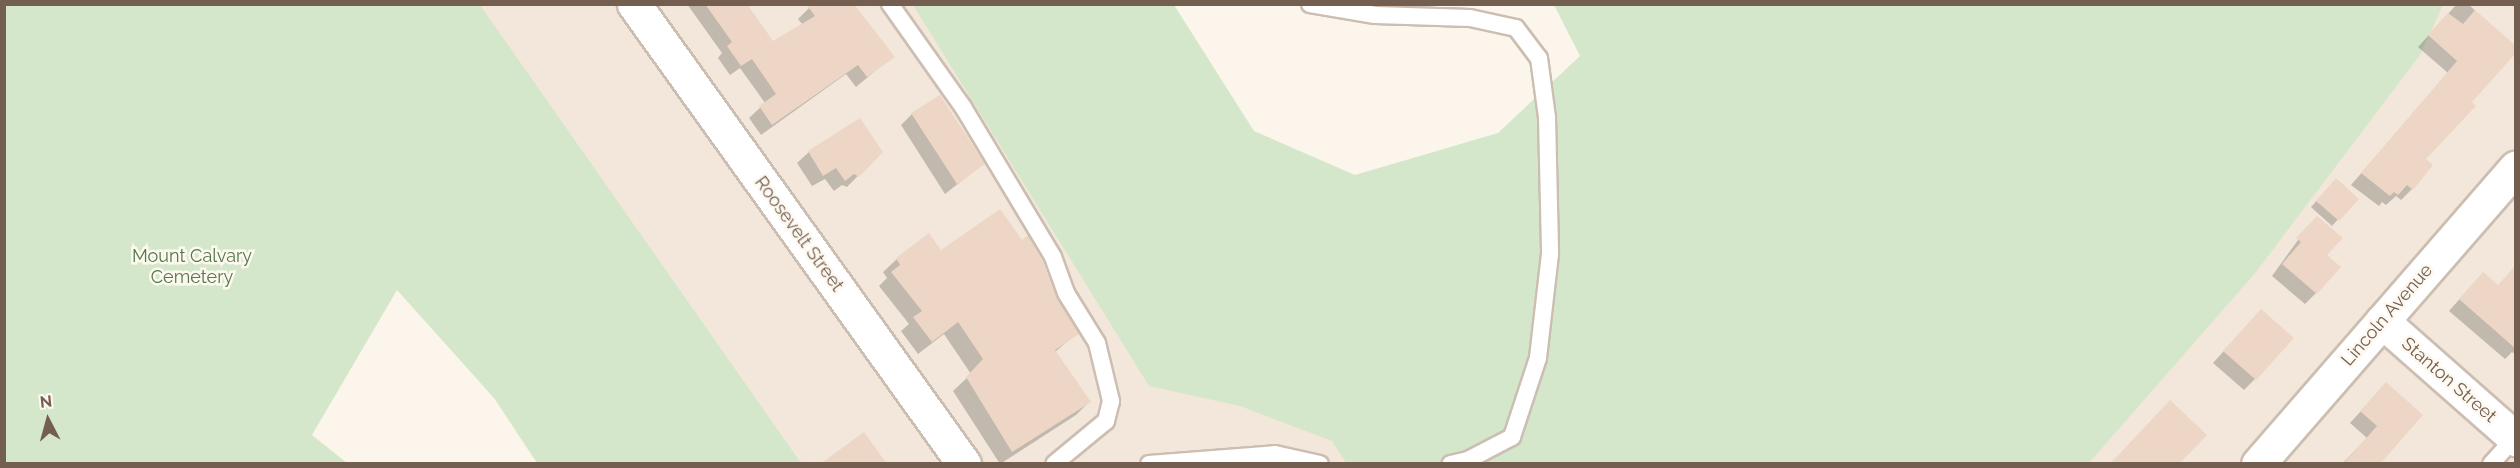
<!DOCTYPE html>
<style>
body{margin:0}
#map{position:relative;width:2520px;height:468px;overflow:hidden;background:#fbf5eb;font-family:Raleway,sans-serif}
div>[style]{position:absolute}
.residential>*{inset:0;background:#f2e7da}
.green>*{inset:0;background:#d5e7ca}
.shadow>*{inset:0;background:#0003}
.building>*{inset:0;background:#edd6c5}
.roads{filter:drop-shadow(2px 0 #ccbeb1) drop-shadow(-2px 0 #ccbeb1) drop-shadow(0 2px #ccbeb1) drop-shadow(0 -2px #ccbeb1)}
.service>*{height:16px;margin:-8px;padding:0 8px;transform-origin:8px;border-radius:8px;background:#fff}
.minor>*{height:33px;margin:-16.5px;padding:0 16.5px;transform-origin:16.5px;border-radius:16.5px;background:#fff}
.tertiary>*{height:33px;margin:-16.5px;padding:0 16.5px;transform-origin:16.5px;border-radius:16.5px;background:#fff}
span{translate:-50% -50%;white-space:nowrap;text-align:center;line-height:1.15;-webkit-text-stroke:5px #fdf9f1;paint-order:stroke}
.street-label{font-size:18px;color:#735e50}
.park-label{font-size:18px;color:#557849}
.frame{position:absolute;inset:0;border:6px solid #735e50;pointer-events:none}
.north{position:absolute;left:18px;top:390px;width:60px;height:60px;-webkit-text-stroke:4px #fdf9f1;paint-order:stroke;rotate:354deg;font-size:16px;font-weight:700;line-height:24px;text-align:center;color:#735e50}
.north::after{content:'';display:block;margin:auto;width:21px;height:27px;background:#735e50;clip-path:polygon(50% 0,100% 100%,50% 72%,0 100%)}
</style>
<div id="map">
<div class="residential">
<i style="clip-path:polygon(417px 5px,980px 5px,1454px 463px,793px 463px)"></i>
<i style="clip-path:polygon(2407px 5px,2515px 5px,2515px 463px,2056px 464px)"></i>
</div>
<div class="green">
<i style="clip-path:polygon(4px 5px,480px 5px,801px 463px,537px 463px,494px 398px,397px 290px,312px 435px,347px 463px,5px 463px)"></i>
<i style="clip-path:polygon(913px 5px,1174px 5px,1254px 131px,1355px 175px,1498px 133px,1580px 56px,1554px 5px,2443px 5px,2420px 55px,2256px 272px,2088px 464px,1346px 463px,1332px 441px,1240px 406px,1149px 386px)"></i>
</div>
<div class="shadow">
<i style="clip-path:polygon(687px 4px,746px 4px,772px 43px,803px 25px,798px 19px,813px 4px,893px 56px,856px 87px,846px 74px,761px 135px,749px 118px,765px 103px,740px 68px,730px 75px,718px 58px,722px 53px)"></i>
<i style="clip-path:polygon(2457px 4px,2468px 4px,2516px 48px,2424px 160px,2431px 165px,2412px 189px,2401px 200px,2396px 196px,2386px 205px,2382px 202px,2379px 206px,2351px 185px,2448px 73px,2418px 47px)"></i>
<i style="clip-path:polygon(912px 114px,983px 164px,945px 194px,901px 125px)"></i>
<i style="clip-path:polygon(809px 152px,881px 152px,847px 187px,842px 185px,834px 191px,825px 179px,812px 186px,797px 163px)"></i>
<i style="clip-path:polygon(2330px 186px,2356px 199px,2332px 226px,2311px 207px)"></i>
<i style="clip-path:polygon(2306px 229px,2325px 255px,2316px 293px,2305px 304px,2272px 276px)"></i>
<i style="clip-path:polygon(941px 252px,1056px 299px,1077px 333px,1055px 352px,1089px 402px,1076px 415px,1000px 464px,953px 391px,971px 374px,944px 334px,918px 354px,901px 331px,909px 324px,879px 286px,887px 278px,883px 272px,897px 259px)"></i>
<i style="clip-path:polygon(2516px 266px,2516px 355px,2512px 352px,2505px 359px,2449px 311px,2473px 284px,2498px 286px)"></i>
<i style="clip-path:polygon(2250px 322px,2255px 379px,2244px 390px,2213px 363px)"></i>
<i style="clip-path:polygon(2386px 384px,2378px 464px,2342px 464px,2367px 438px,2350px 423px)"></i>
</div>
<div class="building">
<i style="clip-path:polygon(705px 4px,747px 4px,773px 41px,815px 16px,806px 4px,854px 4px,895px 57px,867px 77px,858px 65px,772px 125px,759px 106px,776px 94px,752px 59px,741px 66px,727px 46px,732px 42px)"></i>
<i style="clip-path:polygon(2475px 10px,2516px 46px,2516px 53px,2472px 102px,2476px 106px,2426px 159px,2433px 165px,2413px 190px,2407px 185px,2398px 195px,2394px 192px,2390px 196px,2361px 173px,2457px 61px,2428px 35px,2448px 13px,2463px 24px)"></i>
<i style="clip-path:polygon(940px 95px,985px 164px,957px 184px,911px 113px)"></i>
<i style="clip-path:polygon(860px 118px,883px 152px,859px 177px,854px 174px,845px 181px,836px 168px,823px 176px,808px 151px)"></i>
<i style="clip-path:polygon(2336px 178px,2359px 199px,2339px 221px,2316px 201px)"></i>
<i style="clip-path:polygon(1000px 209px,1022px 240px,1028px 235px,1043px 262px,1057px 298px,1079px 334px,1055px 350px,1091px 402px,1012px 452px,966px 377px,983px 359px,958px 322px,932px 342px,913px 317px,922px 311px,891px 272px,900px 265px,896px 258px,929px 233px,941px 250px)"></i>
<i style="clip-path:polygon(2317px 216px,2343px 238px,2327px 255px,2341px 267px,2317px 294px,2282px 264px,2301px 242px,2296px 238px)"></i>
<i style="clip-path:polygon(2516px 265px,2516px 349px,2459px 299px,2483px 272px,2498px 285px)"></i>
<i style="clip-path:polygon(2261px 309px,2294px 338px,2256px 380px,2223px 351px)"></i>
<i style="clip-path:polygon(2386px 382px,2423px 415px,2380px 464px,2343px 464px,2377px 426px,2360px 411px)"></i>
<i style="clip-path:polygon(2170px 400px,2207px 435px,2179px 464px,2110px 464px)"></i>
<i style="clip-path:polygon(864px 432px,887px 464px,820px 464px)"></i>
</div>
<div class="roads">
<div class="service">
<i style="left:890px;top:4px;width:126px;rotate:54.7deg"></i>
<i style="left:963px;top:107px;width:175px;rotate:59deg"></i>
<i style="left:1053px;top:257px;width:38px;rotate:70deg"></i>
<i style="left:1066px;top:293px;width:59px;rotate:58.2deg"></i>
<i style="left:1097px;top:343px;width:60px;rotate:76.4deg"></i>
<i style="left:1111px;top:401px;width:21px;rotate:104deg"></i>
<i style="left:1106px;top:421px;width:67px;rotate:140.4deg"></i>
<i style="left:1310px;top:4px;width:66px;rotate:9.6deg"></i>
<i style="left:1375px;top:15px;width:95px;rotate:1.8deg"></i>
<i style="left:1470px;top:18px;width:47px;rotate:12.3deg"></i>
<i style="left:1516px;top:28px;width:38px;rotate:53deg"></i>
<i style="left:1539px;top:58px;width:60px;rotate:82.3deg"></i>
<i style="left:1547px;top:117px;width:137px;rotate:88.7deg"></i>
<i style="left:1550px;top:254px;width:105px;rotate:96.6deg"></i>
<i style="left:1538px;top:358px;width:83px;rotate:108.2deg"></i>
<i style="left:1512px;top:437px;width:50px;rotate:152.4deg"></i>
<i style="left:1468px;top:460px;width:18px;rotate:167deg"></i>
<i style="left:1149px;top:464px;width:126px;rotate:-4.5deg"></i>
<i style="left:1275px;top:454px;width:46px;rotate:12.5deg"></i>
<i style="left:2491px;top:464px;width:38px;rotate:-48deg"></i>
</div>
<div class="minor">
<i style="left:2382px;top:321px;width:179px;rotate:41.4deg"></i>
<i style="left:2258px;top:464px;width:393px;rotate:-49deg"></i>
</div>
<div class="tertiary">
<i style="left:634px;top:4px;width:566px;rotate:54.34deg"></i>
</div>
</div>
<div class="street-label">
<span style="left:799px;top:234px;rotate:54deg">Roosevelt Street</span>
<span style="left:2387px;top:315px;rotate:-49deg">Lincoln Avenue</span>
<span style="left:2449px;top:380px;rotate:41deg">Stanton Street</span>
</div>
<div class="park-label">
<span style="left:192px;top:267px">Mount Calvary<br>Cemetery</span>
</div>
<div class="frame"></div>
<div class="north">N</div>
</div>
